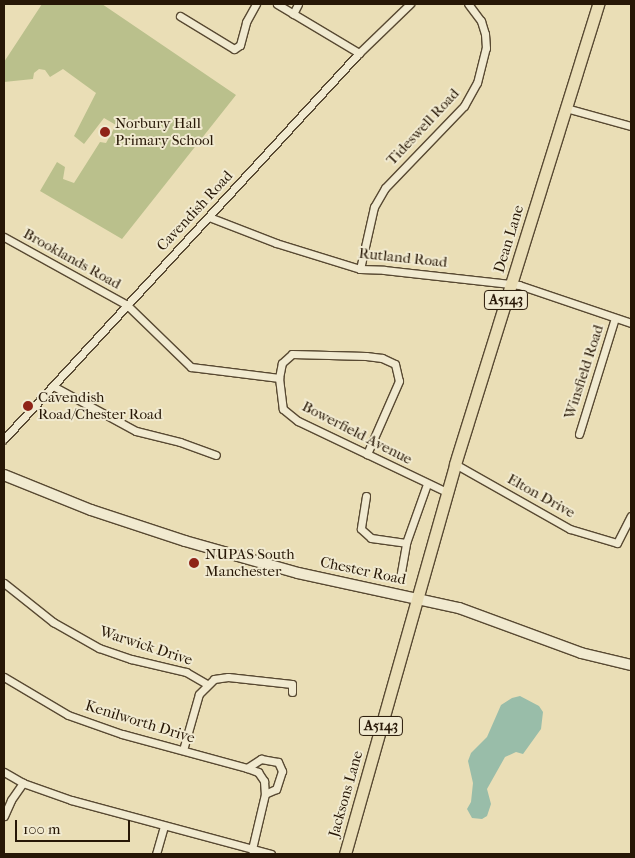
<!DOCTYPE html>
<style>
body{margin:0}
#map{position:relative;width:635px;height:858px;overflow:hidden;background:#eadeb6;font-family:"IM FELL French Canon",serif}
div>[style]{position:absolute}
.green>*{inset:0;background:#bac08c}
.water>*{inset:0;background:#99bda9}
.roads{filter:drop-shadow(1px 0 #584932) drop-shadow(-1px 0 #584932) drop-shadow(0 1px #584932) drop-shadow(0 -1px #584932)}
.street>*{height:7px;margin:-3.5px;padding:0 3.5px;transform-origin:3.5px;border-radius:3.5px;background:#f1ead0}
.secondary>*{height:10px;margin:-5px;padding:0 5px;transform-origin:5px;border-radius:5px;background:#f1ead0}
.primary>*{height:11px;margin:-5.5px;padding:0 5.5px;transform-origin:5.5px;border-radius:5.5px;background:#eadeb6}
.dots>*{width:14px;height:14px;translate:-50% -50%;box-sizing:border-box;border:2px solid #f1ead0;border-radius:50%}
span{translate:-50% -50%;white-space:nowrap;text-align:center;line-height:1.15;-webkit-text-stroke:4px #f1ead0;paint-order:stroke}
.shield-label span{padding:1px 4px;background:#f1ead0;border:1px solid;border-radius:4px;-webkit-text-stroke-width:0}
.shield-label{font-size:14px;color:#271706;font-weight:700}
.poi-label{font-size:15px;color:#271706}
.left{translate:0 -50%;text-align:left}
.street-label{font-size:15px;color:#271706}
.frame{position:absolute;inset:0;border:5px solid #271706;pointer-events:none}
.scale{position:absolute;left:15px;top:820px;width:115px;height:22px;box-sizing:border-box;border:2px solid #271706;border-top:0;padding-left:6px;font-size:15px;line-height:18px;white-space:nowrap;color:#271706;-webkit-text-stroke:4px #f1ead0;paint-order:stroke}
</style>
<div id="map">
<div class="green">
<i style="clip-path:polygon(42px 4px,102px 4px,236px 95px,122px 239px,40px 191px,57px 162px,65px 167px,63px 179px,74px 183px,100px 142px,106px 143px,116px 125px,104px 118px,84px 144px,74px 136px,96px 93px,63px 69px,50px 77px,45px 70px,39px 69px,34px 73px,33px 79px,4px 82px,4px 62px)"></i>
</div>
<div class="water">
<i style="clip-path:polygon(520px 696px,539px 706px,543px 712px,541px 729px,523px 754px,516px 752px,505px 757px,487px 789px,491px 804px,487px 816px,482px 819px,472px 818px,467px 809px,471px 802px,473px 783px,468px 761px,471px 753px,487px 737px,501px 705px,512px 698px)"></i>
</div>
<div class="roads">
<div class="street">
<i style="left:277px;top:4px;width:96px;rotate:30.9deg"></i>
<i style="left:293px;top:14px;width:11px;rotate:-63deg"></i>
<i style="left:180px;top:16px;width:63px;rotate:31.4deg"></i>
<i style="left:234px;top:49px;width:7px;rotate:-34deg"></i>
<i style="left:240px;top:45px;width:24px;rotate:-75deg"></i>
<i style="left:246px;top:22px;width:21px;rotate:-61deg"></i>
<i style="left:566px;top:108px;width:67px;rotate:15.5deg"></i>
<i style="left:209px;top:217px;width:72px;rotate:21.2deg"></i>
<i style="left:276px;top:243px;width:88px;rotate:17.2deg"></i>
<i style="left:360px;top:269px;width:24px;rotate:2deg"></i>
<i style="left:384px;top:270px;width:136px;rotate:6.3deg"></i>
<i style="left:519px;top:285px;width:118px;rotate:18.7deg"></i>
<i style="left:4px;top:237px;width:141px;rotate:28.9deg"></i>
<i style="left:127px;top:305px;width:89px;rotate:44.1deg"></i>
<i style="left:191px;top:367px;width:89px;rotate:7.1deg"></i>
<i style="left:279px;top:378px;width:31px;rotate:83deg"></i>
<i style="left:283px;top:409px;width:19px;rotate:39deg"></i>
<i style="left:298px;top:421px;width:165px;rotate:25.5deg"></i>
<i style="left:360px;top:269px;width:64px;rotate:-77.3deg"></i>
<i style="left:374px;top:207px;width:22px;rotate:-60deg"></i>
<i style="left:385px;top:188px;width:114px;rotate:-46.1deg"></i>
<i style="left:464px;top:106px;width:26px;rotate:-61deg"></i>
<i style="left:477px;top:83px;width:36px;rotate:-76deg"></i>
<i style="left:486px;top:48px;width:14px;rotate:-94deg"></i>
<i style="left:485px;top:34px;width:14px;rotate:-107deg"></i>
<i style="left:481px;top:21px;width:21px;rotate:-127deg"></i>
<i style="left:279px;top:378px;width:15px;rotate:-79deg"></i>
<i style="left:282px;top:363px;width:13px;rotate:-42deg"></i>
<i style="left:292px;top:354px;width:74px;rotate:1.5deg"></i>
<i style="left:366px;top:356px;width:16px;rotate:7deg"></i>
<i style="left:382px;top:358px;width:14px;rotate:25deg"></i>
<i style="left:395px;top:364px;width:17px;rotate:77deg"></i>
<i style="left:399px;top:381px;width:80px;rotate:113.7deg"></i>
<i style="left:53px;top:386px;width:94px;rotate:28.5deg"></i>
<i style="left:136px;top:431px;width:45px;rotate:14deg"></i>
<i style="left:180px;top:442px;width:38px;rotate:20deg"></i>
<i style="left:579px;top:434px;width:121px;rotate:-72.8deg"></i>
<i style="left:4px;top:439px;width:524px;rotate:-47.4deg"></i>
<i style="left:359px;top:53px;width:71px;rotate:-43.9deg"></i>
<i style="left:455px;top:464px;width:132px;rotate:29.5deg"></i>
<i style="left:570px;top:529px;width:49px;rotate:16.6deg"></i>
<i style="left:617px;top:543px;width:30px;rotate:-63deg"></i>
<i style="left:366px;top:496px;width:33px;rotate:99deg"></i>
<i style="left:361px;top:529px;width:13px;rotate:42deg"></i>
<i style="left:371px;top:538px;width:35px;rotate:8deg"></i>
<i style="left:400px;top:578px;width:36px;rotate:-80deg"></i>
<i style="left:406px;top:543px;width:63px;rotate:-70.4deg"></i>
<i style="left:4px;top:583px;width:63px;rotate:38.5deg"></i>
<i style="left:53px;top:622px;width:53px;rotate:29.5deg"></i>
<i style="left:99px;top:648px;width:34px;rotate:19deg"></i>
<i style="left:131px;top:659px;width:57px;rotate:13.3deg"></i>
<i style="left:186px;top:672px;width:24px;rotate:30deg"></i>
<i style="left:4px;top:677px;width:74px;rotate:30.7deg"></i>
<i style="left:68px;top:715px;width:57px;rotate:19.4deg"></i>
<i style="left:122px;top:734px;width:130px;rotate:15.2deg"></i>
<i style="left:247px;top:768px;width:17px;rotate:-33deg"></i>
<i style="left:261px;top:759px;width:17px;rotate:10deg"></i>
<i style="left:278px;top:762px;width:10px;rotate:66deg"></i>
<i style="left:282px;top:771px;width:19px;rotate:108deg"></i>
<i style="left:276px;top:789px;width:12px;rotate:156deg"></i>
<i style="left:265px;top:794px;width:57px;rotate:103.3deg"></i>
<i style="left:183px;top:750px;width:58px;rotate:-74.1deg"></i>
<i style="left:199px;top:694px;width:21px;rotate:-45deg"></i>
<i style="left:214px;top:679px;width:14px;rotate:-8deg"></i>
<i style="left:228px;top:677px;width:64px;rotate:6.2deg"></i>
<i style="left:292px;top:684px;width:8px;rotate:90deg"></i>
<i style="left:247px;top:768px;width:12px;rotate:20deg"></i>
<i style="left:258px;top:772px;width:11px;rotate:56deg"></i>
<i style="left:264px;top:781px;width:13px;rotate:86deg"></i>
<i style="left:4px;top:772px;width:22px;rotate:30deg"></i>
<i style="left:23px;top:783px;width:51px;rotate:19.5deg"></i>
<i style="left:71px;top:800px;width:207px;rotate:15.1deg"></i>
<i style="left:4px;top:816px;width:17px;rotate:-66deg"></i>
<i style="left:11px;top:800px;width:21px;rotate:-55deg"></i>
<i style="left:156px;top:854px;width:29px;rotate:-74deg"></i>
</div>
<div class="secondary">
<i style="left:4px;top:475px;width:94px;rotate:21.9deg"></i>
<i style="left:91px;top:510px;width:99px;rotate:18.3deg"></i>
<i style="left:185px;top:541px;width:117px;rotate:15.8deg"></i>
<i style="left:298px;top:573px;width:165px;rotate:12.3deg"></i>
<i style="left:459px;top:608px;width:130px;rotate:20.2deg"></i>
<i style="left:581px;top:653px;width:51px;rotate:13.5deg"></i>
</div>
<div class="primary">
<i style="left:345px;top:854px;width:405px;rotate:-74.2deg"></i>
<i style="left:455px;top:464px;width:482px;rotate:-72.7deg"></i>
</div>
</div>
<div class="dots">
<i style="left:105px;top:132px;background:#8f2418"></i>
<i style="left:28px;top:406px;background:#8f2418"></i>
<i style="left:194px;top:563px;background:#8f2418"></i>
</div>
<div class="shield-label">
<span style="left:506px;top:300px">A5143</span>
<span style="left:381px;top:726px">A5143</span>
</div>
<div class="poi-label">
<span class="left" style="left:115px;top:132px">Norbury Hall<br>Primary School</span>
<span class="left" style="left:38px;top:406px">Cavendish<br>Road/Chester Road</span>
<span class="left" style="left:205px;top:563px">NUPAS South<br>Manchester</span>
</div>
<div class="street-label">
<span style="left:423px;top:127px;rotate:-47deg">Tideswell Road</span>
<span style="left:195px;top:211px;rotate:-47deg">Cavendish Road</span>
<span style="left:509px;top:239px;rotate:-73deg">Dean Lane</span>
<span style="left:403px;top:258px;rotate:6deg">Rutland Road</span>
<span style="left:72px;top:259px;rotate:29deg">Brooklands Road</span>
<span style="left:584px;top:372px;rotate:-72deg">Winsfield Road</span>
<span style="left:357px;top:433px;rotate:27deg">Bowerfield Avenue</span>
<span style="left:541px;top:496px;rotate:29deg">Elton Drive</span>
<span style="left:363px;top:571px;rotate:12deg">Chester Road</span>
<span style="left:146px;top:646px;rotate:18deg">Warwick Drive</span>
<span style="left:140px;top:722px;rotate:17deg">Kenilworth Drive</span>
<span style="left:346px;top:794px;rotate:-74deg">Jacksons Lane</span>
</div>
<div class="frame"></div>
<div class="scale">100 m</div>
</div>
